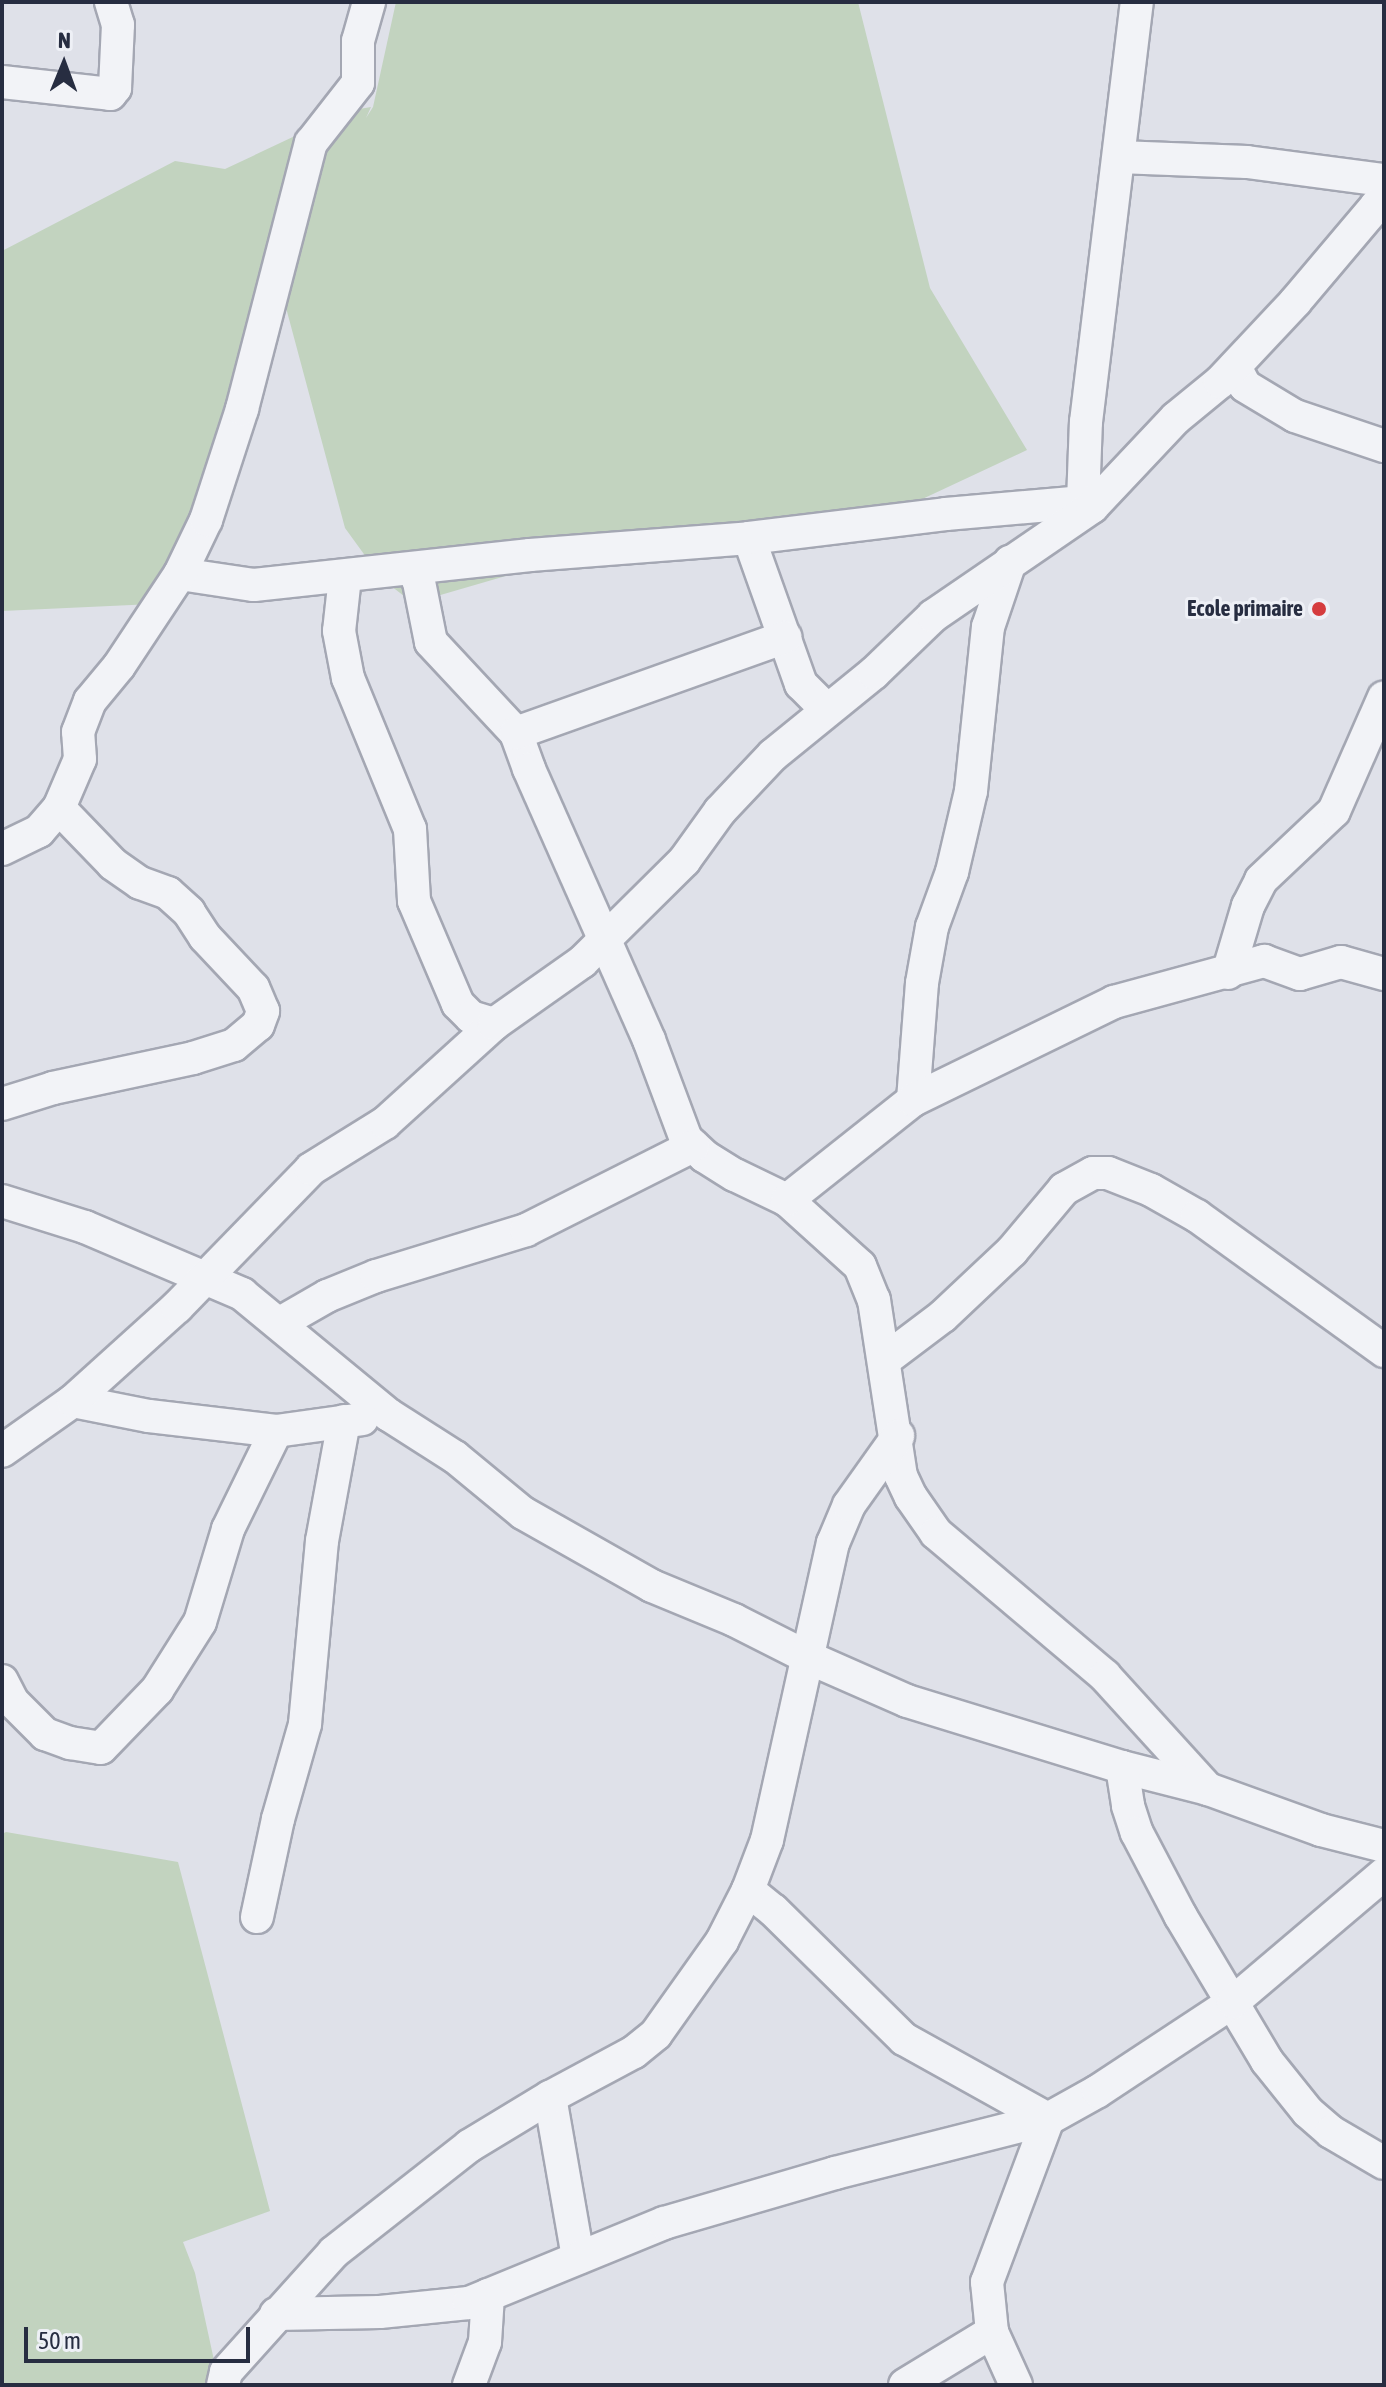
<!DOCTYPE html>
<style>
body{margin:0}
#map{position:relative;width:1386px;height:2387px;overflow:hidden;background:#dfe1e9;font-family:"Asap Condensed",sans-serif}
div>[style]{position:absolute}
.green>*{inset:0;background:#c2d3bf}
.roads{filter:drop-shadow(2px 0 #a4a7b3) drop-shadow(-2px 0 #a4a7b3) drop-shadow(0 2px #a4a7b3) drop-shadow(0 -2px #a4a7b3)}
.minor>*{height:32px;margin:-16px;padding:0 16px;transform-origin:16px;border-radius:16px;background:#f2f3f7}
.dots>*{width:22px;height:22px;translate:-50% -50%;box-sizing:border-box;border:4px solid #eef0f6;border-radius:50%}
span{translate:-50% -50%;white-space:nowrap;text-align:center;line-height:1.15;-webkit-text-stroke:6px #eef0f6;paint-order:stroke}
.poi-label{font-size:22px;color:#272d41;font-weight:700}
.right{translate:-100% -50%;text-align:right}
.frame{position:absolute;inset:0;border:4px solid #272d41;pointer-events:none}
.north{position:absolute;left:24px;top:24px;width:80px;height:80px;-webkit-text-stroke:6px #eef0f6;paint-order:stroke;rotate:1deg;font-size:22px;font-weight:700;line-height:32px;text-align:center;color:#272d41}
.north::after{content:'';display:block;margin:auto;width:28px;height:36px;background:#272d41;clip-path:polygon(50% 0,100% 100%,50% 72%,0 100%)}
.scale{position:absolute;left:24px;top:2327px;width:226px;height:36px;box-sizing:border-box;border:4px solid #272d41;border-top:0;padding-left:10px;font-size:24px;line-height:28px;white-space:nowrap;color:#272d41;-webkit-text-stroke:6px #eef0f6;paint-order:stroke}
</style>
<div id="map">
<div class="green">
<i style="clip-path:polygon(396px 2px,858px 2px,930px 288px,1027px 450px,854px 531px,575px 556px,413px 603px,382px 579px,345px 528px,285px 304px,245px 385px,153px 604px,2px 611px,2px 251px,175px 161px,225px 169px,348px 111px,371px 107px,366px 118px,373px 107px)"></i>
<i style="clip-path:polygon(6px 1832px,178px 1862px,270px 2211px,183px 2242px,195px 2273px,217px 2374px,205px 2385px,2px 2385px,2px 1834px)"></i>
</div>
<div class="roads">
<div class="minor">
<i style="left:2px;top:82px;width:109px;rotate:6.3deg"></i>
<i style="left:110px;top:94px;width:8px;rotate:-50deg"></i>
<i style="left:115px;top:88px;width:63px;rotate:-87.3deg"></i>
<i style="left:118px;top:25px;width:24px;rotate:-107deg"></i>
<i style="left:1119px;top:157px;width:128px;rotate:2.2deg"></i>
<i style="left:1247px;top:162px;width:138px;rotate:7.5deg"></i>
<i style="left:1235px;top:367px;width:21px;rotate:62deg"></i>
<i style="left:1245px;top:386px;width:58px;rotate:31deg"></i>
<i style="left:1295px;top:416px;width:94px;rotate:18.6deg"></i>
<i style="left:1083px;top:502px;width:80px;rotate:-87.9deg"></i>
<i style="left:1086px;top:422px;width:423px;rotate:-83.1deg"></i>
<i style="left:749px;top:538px;width:155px;rotate:70.4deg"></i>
<i style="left:801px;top:684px;width:37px;rotate:45deg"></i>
<i style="left:413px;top:570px;width:13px;rotate:63deg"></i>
<i style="left:419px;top:582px;width:61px;rotate:78.7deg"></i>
<i style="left:431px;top:642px;width:125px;rotate:47deg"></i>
<i style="left:516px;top:733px;width:38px;rotate:70deg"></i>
<i style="left:529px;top:769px;width:296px;rotate:66.1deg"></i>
<i style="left:649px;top:1040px;width:106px;rotate:69.5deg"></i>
<i style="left:686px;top:1139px;width:25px;rotate:43deg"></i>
<i style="left:704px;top:1156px;width:36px;rotate:32deg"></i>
<i style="left:735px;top:1175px;width:58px;rotate:25.7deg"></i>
<i style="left:787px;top:1200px;width:98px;rotate:42.1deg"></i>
<i style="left:860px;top:1266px;width:37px;rotate:68deg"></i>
<i style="left:874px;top:1300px;width:178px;rotate:81.3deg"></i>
<i style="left:901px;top:1476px;width:23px;rotate:65deg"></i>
<i style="left:911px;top:1497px;width:44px;rotate:55.2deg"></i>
<i style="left:936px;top:1533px;width:221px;rotate:40.2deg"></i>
<i style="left:1105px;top:1676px;width:153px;rotate:47.7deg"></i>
<i style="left:180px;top:574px;width:75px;rotate:8.5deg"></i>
<i style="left:254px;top:585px;width:278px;rotate:-6.2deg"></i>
<i style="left:530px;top:555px;width:220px;rotate:-4.4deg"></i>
<i style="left:749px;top:538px;width:198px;rotate:-6.9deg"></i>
<i style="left:946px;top:514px;width:138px;rotate:-5deg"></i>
<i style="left:1083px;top:502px;width:10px;rotate:29deg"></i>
<i style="left:345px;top:577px;width:54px;rotate:96.3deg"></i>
<i style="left:339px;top:631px;width:48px;rotate:79.2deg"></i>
<i style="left:348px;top:678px;width:163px;rotate:67.7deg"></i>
<i style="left:410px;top:829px;width:72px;rotate:86.8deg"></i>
<i style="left:414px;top:901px;width:112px;rotate:66.9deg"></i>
<i style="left:458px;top:1004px;width:18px;rotate:45deg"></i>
<i style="left:471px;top:1017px;width:24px;rotate:17deg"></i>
<i style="left:516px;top:733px;width:286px;rotate:-19.6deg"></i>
<i style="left:2px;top:849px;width:41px;rotate:-25.9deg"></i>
<i style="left:39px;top:831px;width:30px;rotate:-49deg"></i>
<i style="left:59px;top:808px;width:53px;rotate:-66.8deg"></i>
<i style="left:80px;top:759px;width:27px;rotate:-94deg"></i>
<i style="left:78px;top:732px;width:33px;rotate:-69deg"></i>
<i style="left:90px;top:701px;width:45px;rotate:-50.4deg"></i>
<i style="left:119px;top:666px;width:110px;rotate:-56.5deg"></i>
<i style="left:180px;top:574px;width:60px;rotate:-64.3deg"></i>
<i style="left:206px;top:520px;width:117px;rotate:-72deg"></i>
<i style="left:242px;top:409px;width:275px;rotate:-75.5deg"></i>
<i style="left:311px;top:143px;width:76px;rotate:-51.9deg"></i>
<i style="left:358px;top:83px;width:42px;rotate:-90deg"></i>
<i style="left:358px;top:41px;width:41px;rotate:-74.2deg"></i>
<i style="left:1228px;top:973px;width:70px;rotate:-73.4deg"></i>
<i style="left:1248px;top:906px;width:29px;rotate:-63deg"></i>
<i style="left:1261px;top:880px;width:100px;rotate:-43.4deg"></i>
<i style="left:1334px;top:811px;width:124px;rotate:-66.3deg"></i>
<i style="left:913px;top:1100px;width:117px;rotate:-85.6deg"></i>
<i style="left:922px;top:983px;width:57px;rotate:-79.9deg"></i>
<i style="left:932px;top:927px;width:59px;rotate:-70deg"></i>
<i style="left:952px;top:872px;width:83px;rotate:-76.8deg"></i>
<i style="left:971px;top:791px;width:165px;rotate:-84.1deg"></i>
<i style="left:988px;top:627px;width:69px;rotate:-71.3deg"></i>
<i style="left:2px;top:1104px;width:53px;rotate:-17.4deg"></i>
<i style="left:53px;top:1088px;width:143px;rotate:-12.1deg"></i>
<i style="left:193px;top:1058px;width:43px;rotate:-17.6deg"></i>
<i style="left:234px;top:1045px;width:31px;rotate:-40deg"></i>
<i style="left:258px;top:1025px;width:15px;rotate:-70deg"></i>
<i style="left:263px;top:1011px;width:25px;rotate:-113deg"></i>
<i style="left:253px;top:988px;width:70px;rotate:-133.3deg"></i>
<i style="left:205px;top:937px;width:30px;rotate:-123deg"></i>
<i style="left:189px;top:912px;width:28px;rotate:-138deg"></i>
<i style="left:168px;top:893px;width:30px;rotate:-160deg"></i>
<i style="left:140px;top:883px;width:33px;rotate:-145deg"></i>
<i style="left:113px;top:864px;width:78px;rotate:-134deg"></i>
<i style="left:787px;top:1200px;width:161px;rotate:-38.4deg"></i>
<i style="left:913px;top:1100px;width:224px;rotate:-26deg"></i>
<i style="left:1114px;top:1002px;width:156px;rotate:-15.3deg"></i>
<i style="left:1264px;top:961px;width:38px;rotate:20deg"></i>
<i style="left:1300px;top:974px;width:43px;rotate:-16.3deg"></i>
<i style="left:1341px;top:962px;width:45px;rotate:15.6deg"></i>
<i style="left:2px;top:1201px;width:87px;rotate:17.4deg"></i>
<i style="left:85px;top:1227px;width:171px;rotate:23.1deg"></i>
<i style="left:242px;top:1294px;width:190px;rotate:39.5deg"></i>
<i style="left:389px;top:1415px;width:78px;rotate:32.5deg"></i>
<i style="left:455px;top:1457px;width:88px;rotate:39.5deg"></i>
<i style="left:523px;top:1513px;width:148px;rotate:29.5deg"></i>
<i style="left:652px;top:1586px;width:89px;rotate:22.5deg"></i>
<i style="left:734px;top:1620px;width:82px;rotate:26.9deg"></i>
<i style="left:807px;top:1657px;width:109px;rotate:23.7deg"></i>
<i style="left:907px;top:1701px;width:225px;rotate:17.1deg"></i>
<i style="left:1122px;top:1767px;width:89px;rotate:14.3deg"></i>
<i style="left:1208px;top:1789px;width:120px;rotate:19.9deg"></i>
<i style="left:1321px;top:1830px;width:65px;rotate:14.3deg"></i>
<i style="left:280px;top:1323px;width:54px;rotate:-29.9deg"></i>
<i style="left:327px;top:1296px;width:53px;rotate:-22.2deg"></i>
<i style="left:376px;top:1276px;width:157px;rotate:-17deg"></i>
<i style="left:526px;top:1230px;width:187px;rotate:-26.7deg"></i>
<i style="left:886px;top:1359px;width:71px;rotate:-37deg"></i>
<i style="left:943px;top:1316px;width:95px;rotate:-43.3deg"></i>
<i style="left:1012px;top:1251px;width:81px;rotate:-50deg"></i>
<i style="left:1064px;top:1189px;width:33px;rotate:-29deg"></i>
<i style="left:1093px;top:1173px;width:15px"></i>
<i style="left:1108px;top:1173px;width:46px;rotate:21.6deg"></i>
<i style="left:1151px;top:1190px;width:53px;rotate:29.5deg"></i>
<i style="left:1197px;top:1216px;width:231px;rotate:35.8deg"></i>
<i style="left:73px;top:1401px;width:77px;rotate:11.2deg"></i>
<i style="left:149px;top:1416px;width:128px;rotate:6.7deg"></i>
<i style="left:276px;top:1431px;width:87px;rotate:-7.9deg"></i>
<i style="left:2px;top:1451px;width:87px;rotate:-35.2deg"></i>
<i style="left:73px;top:1401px;width:140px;rotate:-42.1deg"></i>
<i style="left:177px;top:1307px;width:192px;rotate:-45.8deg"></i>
<i style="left:311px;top:1169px;width:87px;rotate:-31.9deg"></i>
<i style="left:385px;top:1123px;width:147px;rotate:-42.2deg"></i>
<i style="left:494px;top:1024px;width:108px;rotate:-35.2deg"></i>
<i style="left:582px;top:962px;width:144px;rotate:-44.7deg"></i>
<i style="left:684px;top:861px;width:62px;rotate:-54.2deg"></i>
<i style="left:720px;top:811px;width:77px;rotate:-46.6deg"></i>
<i style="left:773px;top:755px;width:130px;rotate:-39.1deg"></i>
<i style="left:874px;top:673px;width:82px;rotate:-44deg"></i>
<i style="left:933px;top:616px;width:193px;rotate:-34.4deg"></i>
<i style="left:1092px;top:507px;width:122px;rotate:-46.7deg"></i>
<i style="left:1176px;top:418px;width:57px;rotate:-39.3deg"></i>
<i style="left:1220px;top:382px;width:110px;rotate:-46.8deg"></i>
<i style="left:1295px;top:302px;width:126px;rotate:-49.8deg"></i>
<i style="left:1376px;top:206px;width:9px;rotate:-21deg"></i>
<i style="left:2px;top:1681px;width:22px;rotate:63deg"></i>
<i style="left:12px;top:1701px;width:47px;rotate:45deg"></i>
<i style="left:45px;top:1734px;width:27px;rotate:20deg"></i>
<i style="left:70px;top:1743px;width:31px;rotate:9deg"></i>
<i style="left:101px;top:1748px;width:81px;rotate:-46deg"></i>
<i style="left:157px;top:1690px;width:80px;rotate:-57.7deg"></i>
<i style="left:200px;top:1622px;width:97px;rotate:-73.2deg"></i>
<i style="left:228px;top:1529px;width:109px;rotate:-63.9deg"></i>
<i style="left:1122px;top:1767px;width:39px;rotate:81deg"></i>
<i style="left:1128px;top:1806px;width:28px;rotate:72deg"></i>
<i style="left:1137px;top:1833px;width:93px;rotate:62.3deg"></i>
<i style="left:1180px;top:1915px;width:170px;rotate:59.2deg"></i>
<i style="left:1267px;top:2061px;width:65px;rotate:51.2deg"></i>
<i style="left:1308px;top:2112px;width:30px;rotate:41deg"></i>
<i style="left:1331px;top:2132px;width:61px;rotate:30.3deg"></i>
<i style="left:748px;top:1890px;width:32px;rotate:39deg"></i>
<i style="left:773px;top:1910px;width:184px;rotate:44.6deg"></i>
<i style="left:904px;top:2039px;width:165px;rotate:29.1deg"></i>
<i style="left:1048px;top:2119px;width:174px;rotate:110.5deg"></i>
<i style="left:987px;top:2282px;width:50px;rotate:84.3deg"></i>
<i style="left:992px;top:2332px;width:58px;rotate:65.6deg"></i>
<i style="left:257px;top:1917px;width:100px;rotate:-77.9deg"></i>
<i style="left:278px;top:1819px;width:99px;rotate:-74.1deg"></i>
<i style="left:305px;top:1724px;width:184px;rotate:-84.7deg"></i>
<i style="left:322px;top:1541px;width:122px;rotate:-79.6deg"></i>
<i style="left:550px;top:2097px;width:163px;rotate:80.1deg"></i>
<i style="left:276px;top:2314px;width:104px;rotate:-1.1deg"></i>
<i style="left:380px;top:2312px;width:89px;rotate:-5.8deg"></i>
<i style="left:469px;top:2303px;width:211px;rotate:-22.3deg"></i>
<i style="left:664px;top:2223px;width:178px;rotate:-16.3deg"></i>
<i style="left:835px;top:2173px;width:220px;rotate:-14.2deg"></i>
<i style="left:1048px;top:2119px;width:57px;rotate:-29.2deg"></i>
<i style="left:1098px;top:2091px;width:162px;rotate:-33.4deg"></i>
<i style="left:1233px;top:2002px;width:198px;rotate:-40.3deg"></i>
<i style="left:223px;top:2385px;width:13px;rotate:-77deg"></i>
<i style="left:226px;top:2372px;width:161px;rotate:-48deg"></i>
<i style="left:334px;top:2252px;width:172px;rotate:-38.1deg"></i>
<i style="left:469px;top:2146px;width:95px;rotate:-31.2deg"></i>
<i style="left:550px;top:2097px;width:95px;rotate:-28.2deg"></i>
<i style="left:634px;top:2052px;width:28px;rotate:-39deg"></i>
<i style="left:656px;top:2034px;width:114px;rotate:-54.6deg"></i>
<i style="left:722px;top:1941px;width:57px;rotate:-63deg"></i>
<i style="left:748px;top:1890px;width:53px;rotate:-69.2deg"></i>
<i style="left:767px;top:1840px;width:304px;rotate:-77.5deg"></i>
<i style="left:833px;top:1543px;width:41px;rotate:-67.2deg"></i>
<i style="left:849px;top:1505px;width:85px;rotate:-54.6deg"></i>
<i style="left:469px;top:2385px;width:46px;rotate:-69.6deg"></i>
<i style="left:485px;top:2342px;width:47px;rotate:-86.3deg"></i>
<i style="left:905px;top:2385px;width:102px;rotate:-31.3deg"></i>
</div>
</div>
<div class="dots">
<i style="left:1319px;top:609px;background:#d53c3e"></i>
</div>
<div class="poi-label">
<span class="right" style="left:1303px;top:609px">Ecole primaire</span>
</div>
<div class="frame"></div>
<div class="north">N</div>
<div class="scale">50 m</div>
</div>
